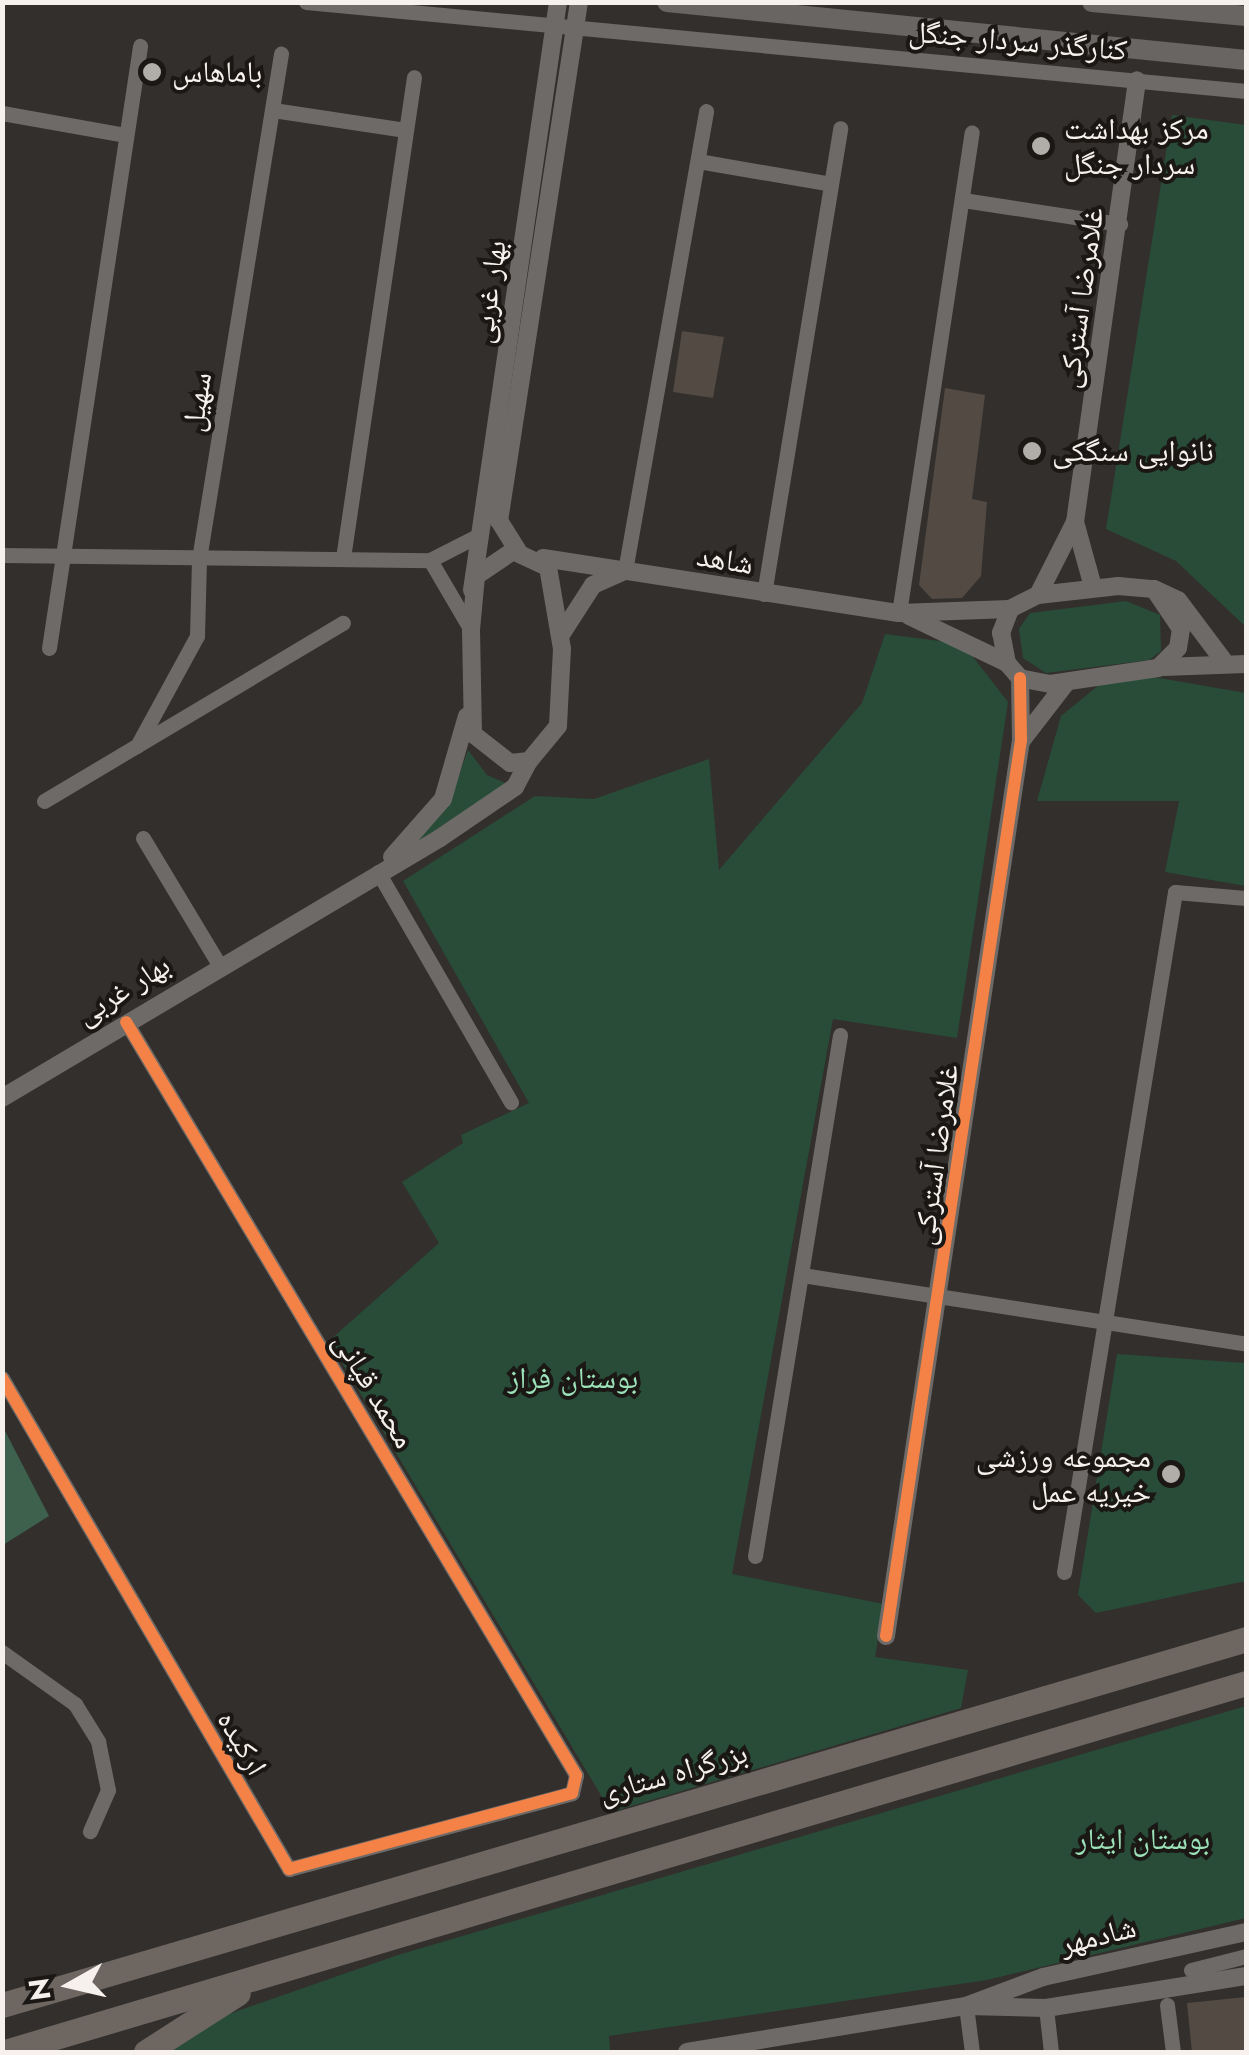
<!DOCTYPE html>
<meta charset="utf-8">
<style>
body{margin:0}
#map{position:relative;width:1249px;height:2055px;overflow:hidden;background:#322f2c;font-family:Jost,"Noto Naskh Arabic",sans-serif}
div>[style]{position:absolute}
.green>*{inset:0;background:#284c37}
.forest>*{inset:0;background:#3d614c}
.building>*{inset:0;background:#524a43}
.minor>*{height:15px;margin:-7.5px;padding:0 7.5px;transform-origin:7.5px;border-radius:7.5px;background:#6d6a68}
.tertiary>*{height:18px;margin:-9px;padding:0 9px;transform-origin:9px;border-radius:9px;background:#6d6a68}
.secondary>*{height:20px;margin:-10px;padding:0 10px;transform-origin:10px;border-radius:10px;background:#696562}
.trunk>*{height:25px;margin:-12.5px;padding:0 12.5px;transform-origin:12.5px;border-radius:12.5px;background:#6d6661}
.cycleway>*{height:12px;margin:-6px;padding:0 6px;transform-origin:6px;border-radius:6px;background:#f48246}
.dots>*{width:28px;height:28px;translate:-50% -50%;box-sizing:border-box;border:5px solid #1a1715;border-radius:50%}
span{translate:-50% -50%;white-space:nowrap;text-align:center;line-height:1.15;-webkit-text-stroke:8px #1a1715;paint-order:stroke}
.street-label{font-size:30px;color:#f6f1ed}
.poi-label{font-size:30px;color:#f6f1ed}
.left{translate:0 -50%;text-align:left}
.right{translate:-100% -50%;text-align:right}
.park-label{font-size:30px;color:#9ce2b9}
.frame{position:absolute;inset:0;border:5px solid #f6f1ed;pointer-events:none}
.north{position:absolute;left:20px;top:1935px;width:100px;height:100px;-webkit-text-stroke:8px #1a1715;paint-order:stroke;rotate:262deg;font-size:28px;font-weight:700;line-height:40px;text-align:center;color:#f6f1ed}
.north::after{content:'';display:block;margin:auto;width:35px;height:45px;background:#f6f1ed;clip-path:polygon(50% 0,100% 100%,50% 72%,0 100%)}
</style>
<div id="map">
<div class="green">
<i style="clip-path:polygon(1172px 115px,1246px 125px,1246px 627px,1176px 561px,1106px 529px)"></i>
<i style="clip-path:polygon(1126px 601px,1160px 615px,1161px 651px,1149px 660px,1046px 673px,1023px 658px,1019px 629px,1030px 613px)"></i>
<i style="clip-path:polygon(885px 634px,963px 644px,1008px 702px,957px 1038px,833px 1019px,732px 1574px,884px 1604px,875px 1657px,968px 1670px,961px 1708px,611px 1812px,329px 1341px,439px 1243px,402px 1182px,463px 1143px,461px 1135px,529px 1103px,403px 881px,535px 796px,594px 799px,709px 759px,719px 870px,862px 703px)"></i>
<i style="clip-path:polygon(1142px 675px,1246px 693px,1246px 886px,1165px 872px,1179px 801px,1037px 801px,1061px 716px,1099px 685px)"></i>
<i style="clip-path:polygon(468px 750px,487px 775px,510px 785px,409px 850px,448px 805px)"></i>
<i style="clip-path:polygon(1117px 1354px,1246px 1363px,1246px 1581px,1096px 1613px,1078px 1595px)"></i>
<i style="clip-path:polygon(1246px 1706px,1246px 1918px,987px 1980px,609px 2036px,610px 2052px,161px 2052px,226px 2015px,398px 1955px)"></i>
</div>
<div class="forest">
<i style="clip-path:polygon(3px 1427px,49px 1516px,3px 1545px,2px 1545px)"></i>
</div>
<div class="building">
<i style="clip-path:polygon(682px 331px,724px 337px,713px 398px,673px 392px)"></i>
<i style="clip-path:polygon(945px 388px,985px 395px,972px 499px,987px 502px,981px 576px,962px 598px,932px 599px,919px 585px)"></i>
<i style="clip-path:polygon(1246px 1997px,1246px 2052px,1192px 2052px,1187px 2003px)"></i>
</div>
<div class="minor">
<i style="left:306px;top:2px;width:944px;rotate:5.41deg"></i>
<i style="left:273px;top:110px;width:134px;rotate:8.6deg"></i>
<i style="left:2px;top:113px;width:126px;rotate:10.1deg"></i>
<i style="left:698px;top:161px;width:135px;rotate:9.8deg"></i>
<i style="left:963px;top:200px;width:159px;rotate:8.7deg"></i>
<i style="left:2px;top:555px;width:428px;rotate:0.7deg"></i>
<i style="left:430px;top:560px;width:57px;rotate:-27deg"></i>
<i style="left:343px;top:558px;width:486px;rotate:-81.6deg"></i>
<i style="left:430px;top:560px;width:81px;rotate:59.6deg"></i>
<i style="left:625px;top:571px;width:467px;rotate:-80deg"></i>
<i style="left:764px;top:594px;width:472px;rotate:-80.7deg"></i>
<i style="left:899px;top:613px;width:486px;rotate:-81.4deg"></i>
<i style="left:49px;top:648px;width:609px;rotate:-81.4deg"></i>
<i style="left:137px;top:746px;width:125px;rotate:-61.4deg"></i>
<i style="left:197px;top:636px;width:77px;rotate:-88.5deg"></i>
<i style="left:199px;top:559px;width:512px;rotate:-80.78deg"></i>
<i style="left:44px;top:801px;width:348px;rotate:-30.8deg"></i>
<i style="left:143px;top:838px;width:146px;rotate:59deg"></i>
<i style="left:378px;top:872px;width:266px;rotate:60deg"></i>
<i style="left:802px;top:1275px;width:449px;rotate:8.8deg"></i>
<i style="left:2px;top:1378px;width:569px;rotate:59.69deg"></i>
<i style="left:289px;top:1869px;width:293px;rotate:-15deg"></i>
<i style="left:572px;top:1793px;width:18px;rotate:-77deg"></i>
<i style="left:576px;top:1775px;width:877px;rotate:-120.86deg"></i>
<i style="left:755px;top:1556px;width:528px;rotate:-80.73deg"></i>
<i style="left:1064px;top:1572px;width:689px;rotate:-80.73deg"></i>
<i style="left:1175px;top:892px;width:71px;rotate:4.8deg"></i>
<i style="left:2px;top:1652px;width:90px;rotate:35.5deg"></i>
<i style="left:75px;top:1704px;width:44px;rotate:58.1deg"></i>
<i style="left:98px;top:1741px;width:50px;rotate:78.5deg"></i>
<i style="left:108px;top:1790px;width:45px;rotate:113.7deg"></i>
<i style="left:1191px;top:1970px;width:57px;rotate:-14.3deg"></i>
<i style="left:1167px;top:2005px;width:47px;rotate:82.7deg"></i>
<i style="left:966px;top:2006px;width:46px;rotate:82.6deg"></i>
<i style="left:1046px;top:2008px;width:44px;rotate:83.5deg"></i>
</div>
<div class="tertiary">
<i style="left:1075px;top:522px;width:67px;rotate:74.5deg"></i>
<i style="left:513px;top:551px;width:38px;rotate:25deg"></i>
<i style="left:548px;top:567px;width:83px;rotate:80.3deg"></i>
<i style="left:562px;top:649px;width:77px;rotate:93deg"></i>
<i style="left:558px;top:726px;width:45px;rotate:129.6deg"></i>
<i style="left:529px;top:761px;width:19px;rotate:174deg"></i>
<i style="left:510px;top:763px;width:47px;rotate:-141.9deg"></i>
<i style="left:473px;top:734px;width:104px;rotate:-91.1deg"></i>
<i style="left:471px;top:630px;width:54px;rotate:-84.7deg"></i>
<i style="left:476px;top:576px;width:45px;rotate:-34deg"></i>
<i style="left:518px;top:551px;width:36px;rotate:-122deg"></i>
<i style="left:499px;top:521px;width:525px;rotate:-81.24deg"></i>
<i style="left:543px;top:558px;width:360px;rotate:8.8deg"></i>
<i style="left:899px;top:613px;width:111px;rotate:-2.1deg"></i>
<i style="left:1154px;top:589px;width:48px;rotate:56deg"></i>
<i style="left:1181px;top:629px;width:19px;rotate:99deg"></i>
<i style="left:1178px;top:648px;width:28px;rotate:135deg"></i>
<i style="left:1158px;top:668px;width:109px;rotate:171.6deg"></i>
<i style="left:1050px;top:684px;width:31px;rotate:-169deg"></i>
<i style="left:1020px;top:678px;width:20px;rotate:-131deg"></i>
<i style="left:1007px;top:663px;width:31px;rotate:-101deg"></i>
<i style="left:1001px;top:633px;width:26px;rotate:-69deg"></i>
<i style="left:1010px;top:609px;width:31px;rotate:-27deg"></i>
<i style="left:1038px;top:595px;width:81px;rotate:-6.4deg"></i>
<i style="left:1118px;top:586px;width:36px;rotate:5deg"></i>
<i style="left:1154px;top:589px;width:26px;rotate:25deg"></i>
<i style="left:1178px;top:600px;width:75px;rotate:53.1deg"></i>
<i style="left:472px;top:590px;width:594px;rotate:-81.68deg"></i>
<i style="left:1038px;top:595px;width:82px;rotate:-63.1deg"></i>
<i style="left:1075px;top:522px;width:446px;rotate:-82deg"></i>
<i style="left:909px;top:616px;width:109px;rotate:25.6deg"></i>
<i style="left:562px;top:633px;width:57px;rotate:-57.1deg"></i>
<i style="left:593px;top:585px;width:35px;rotate:-24deg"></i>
<i style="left:1163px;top:667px;width:83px;rotate:-2.1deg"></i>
<i style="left:1022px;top:740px;width:72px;rotate:-52.3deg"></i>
<i style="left:392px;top:857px;width:77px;rotate:-48.7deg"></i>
<i style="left:443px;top:799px;width:86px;rotate:-73.9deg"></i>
<i style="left:2px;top:1098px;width:509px;rotate:-30.69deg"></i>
<i style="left:440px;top:838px;width:91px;rotate:-34.2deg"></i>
<i style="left:515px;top:787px;width:30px;rotate:-62deg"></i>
<i style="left:886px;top:1636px;width:906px;rotate:-81.43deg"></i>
<i style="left:1021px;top:740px;width:62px;rotate:-90.9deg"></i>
<i style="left:967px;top:2006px;width:79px;rotate:1.5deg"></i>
<i style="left:1046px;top:2008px;width:203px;rotate:-9.1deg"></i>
<i style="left:687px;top:2052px;width:283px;rotate:-9.4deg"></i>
<i style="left:966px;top:2006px;width:82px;rotate:-20.6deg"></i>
<i style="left:1043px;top:1977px;width:208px;rotate:-12.5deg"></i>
</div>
<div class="secondary">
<i style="left:667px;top:2px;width:582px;rotate:5.72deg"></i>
<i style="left:1092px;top:2px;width:155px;rotate:5.2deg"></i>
</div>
<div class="trunk">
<i style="left:2px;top:2005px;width:1297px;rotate:-16.39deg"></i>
<i style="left:5px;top:2052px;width:1295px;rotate:-16.56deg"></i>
<i style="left:146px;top:2052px;width:109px;rotate:-32.7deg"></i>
</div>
<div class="cycleway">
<i style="left:2px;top:1378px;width:569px;rotate:59.69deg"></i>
<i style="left:289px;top:1869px;width:293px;rotate:-15deg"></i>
<i style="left:572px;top:1793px;width:18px;rotate:-77deg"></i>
<i style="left:576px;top:1775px;width:877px;rotate:-120.86deg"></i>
<i style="left:886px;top:1636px;width:906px;rotate:-81.43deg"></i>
<i style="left:1021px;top:740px;width:62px;rotate:-90.9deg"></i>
</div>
<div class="dots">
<i style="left:152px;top:72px;background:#b1ada9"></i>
<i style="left:1041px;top:146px;background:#b1ada9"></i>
<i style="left:1032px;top:451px;background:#b1ada9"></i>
<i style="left:1171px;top:1474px;background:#b1ada9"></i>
</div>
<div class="street-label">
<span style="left:1018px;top:41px;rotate:5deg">کنارگذر سردار جنگل</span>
<span style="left:489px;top:292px;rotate:-82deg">بهار غربی</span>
<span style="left:1081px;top:298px;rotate:-82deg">غلامرضا آسترکی</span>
<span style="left:197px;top:402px;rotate:-81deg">سهیل</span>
<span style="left:725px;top:560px;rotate:9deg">شاهد</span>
<span style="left:123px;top:990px;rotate:-32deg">بهار غربی</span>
<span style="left:936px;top:1155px;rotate:-82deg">غلامرضا آسترکی</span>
<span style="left:374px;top:1390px;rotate:59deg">محمد قپانی</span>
<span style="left:242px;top:1743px;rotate:60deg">ارکیده</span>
<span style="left:673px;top:1773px;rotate:-16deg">بزرگراه ستاری</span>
<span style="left:1098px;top:1936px;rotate:-14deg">شادمهر</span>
</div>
<div class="poi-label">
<span class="left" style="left:172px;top:72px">باماهاس</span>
<span class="left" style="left:1064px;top:146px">مرکز بهداشت<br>سردار جنگل</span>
<span class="left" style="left:1052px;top:451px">نانوایی سنگکی</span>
<span class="right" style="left:1151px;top:1474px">مجموعه ورزشی<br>خیریه عمل</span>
</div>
<div class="park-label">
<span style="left:573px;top:1378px">بوستان فراز</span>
<span style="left:1143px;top:1839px">بوستان ایثار</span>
</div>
<div class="frame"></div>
<div class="north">N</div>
</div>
